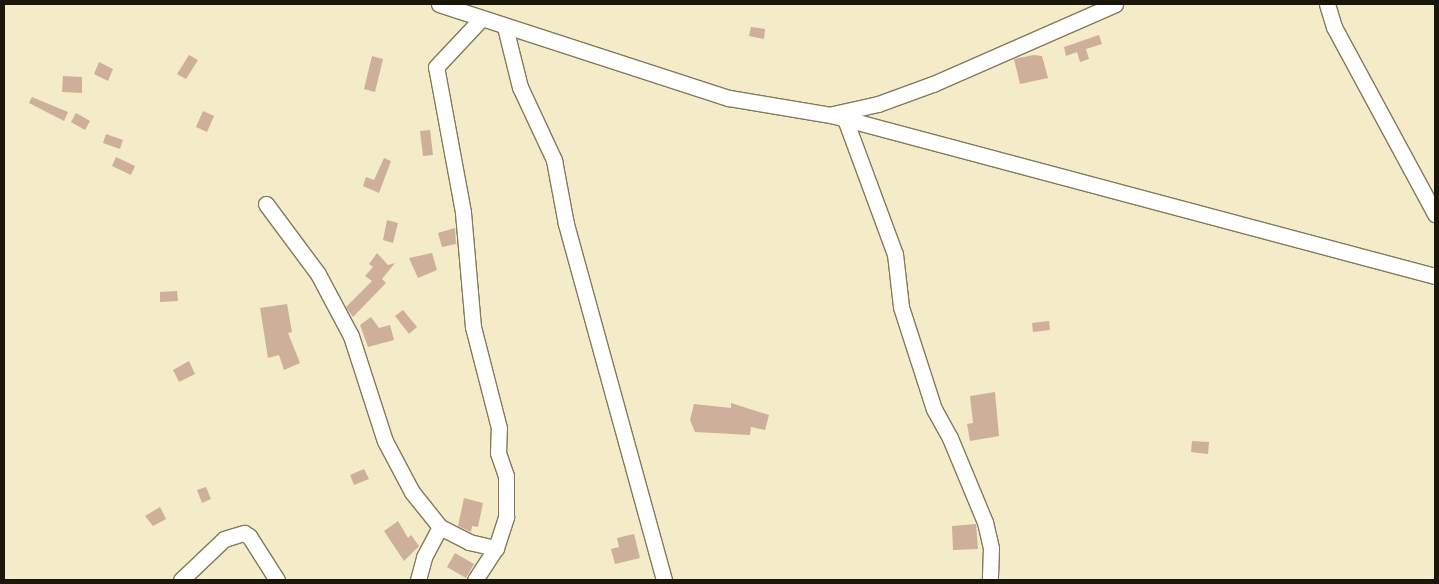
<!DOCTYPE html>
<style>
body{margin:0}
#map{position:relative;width:1439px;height:584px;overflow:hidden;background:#f4ebc8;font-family:Cabin,sans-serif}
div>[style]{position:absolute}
.building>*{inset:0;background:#ceaf9a}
.roads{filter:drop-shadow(1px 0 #837a5b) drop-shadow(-1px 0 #837a5b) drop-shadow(0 1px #837a5b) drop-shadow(0 -1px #837a5b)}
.minor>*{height:15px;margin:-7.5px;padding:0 7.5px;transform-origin:7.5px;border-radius:7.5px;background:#fff}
span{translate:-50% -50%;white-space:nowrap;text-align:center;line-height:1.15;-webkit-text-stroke:4px #fef8e3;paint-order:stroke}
.frame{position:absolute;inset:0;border:5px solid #1a160a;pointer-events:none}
</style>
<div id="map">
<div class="building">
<i style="clip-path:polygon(751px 27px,765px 29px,764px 39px,749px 36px)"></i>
<i style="clip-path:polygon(1099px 35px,1102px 44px,1086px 49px,1089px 59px,1080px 62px,1077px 52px,1066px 56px,1064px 47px)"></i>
<i style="clip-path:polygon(189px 55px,198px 60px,186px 79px,177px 74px)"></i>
<i style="clip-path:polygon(1034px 55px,1042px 56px,1048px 78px,1020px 84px,1014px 59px)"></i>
<i style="clip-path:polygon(372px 56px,383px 59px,375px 92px,364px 89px)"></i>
<i style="clip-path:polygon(99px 62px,113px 69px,108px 81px,94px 74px)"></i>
<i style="clip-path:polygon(63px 76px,82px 77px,82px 93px,62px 92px)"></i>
<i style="clip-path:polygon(32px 97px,68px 112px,64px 121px,29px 103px)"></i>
<i style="clip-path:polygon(203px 111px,214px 116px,207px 132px,196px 127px)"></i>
<i style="clip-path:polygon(76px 113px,90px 121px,85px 130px,71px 122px)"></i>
<i style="clip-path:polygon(430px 130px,433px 155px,423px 156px,420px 131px)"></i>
<i style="clip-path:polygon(106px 134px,123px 140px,120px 149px,103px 143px)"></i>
<i style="clip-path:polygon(116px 157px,135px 166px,131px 175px,112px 166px)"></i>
<i style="clip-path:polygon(384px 158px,391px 161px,379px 193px,363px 186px,366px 177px,374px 180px)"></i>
<i style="clip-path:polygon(387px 220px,398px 223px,393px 243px,383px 240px)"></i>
<i style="clip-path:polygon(455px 228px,456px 244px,442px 247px,438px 233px)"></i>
<i style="clip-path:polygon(377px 253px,388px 265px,395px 263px,382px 279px,386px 283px,353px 317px,346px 307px,372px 281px,365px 276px,373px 267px,369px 264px)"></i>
<i style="clip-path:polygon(432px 253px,437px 270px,418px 278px,409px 258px)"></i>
<i style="clip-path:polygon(177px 291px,178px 301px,160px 302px,160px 292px)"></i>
<i style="clip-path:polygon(287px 304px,292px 332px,288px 333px,300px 363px,284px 370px,279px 355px,268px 358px,260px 308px)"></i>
<i style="clip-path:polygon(403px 310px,417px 327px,409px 334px,395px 316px)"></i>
<i style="clip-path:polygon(371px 317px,379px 328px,390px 325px,394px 340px,368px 347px,360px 325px)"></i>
<i style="clip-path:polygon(1049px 321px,1050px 330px,1033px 332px,1032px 323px)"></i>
<i style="clip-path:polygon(189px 361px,195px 374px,179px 382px,173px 370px)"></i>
<i style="clip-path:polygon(995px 392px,999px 436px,970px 441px,967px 424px,973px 423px,970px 396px)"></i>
<i style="clip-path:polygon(731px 403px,769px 415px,765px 430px,751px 427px,750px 435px,695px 432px,690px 420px,694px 404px,731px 408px)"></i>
<i style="clip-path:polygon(1192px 441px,1209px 442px,1208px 454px,1191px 452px)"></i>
<i style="clip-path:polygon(364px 469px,369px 479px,354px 485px,350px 475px)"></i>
<i style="clip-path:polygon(206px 487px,211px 499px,202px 503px,197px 490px)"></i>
<i style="clip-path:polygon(464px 498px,483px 503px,478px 527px,472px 526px,471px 532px,458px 526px)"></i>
<i style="clip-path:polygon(160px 507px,166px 519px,153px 526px,145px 516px)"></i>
<i style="clip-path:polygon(398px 521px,408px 538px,411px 535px,419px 546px,404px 561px,384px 531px)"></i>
<i style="clip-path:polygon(976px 524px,978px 549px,953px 550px,952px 526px)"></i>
<i style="clip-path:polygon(634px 534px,640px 558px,615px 564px,611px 549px,619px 547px,617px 538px)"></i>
<i style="clip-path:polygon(455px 553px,474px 564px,466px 578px,447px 567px)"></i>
</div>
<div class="roads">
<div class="minor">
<i style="left:439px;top:4px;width:305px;rotate:18deg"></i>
<i style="left:729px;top:98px;width:103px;rotate:9.5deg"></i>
<i style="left:831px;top:115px;width:625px;rotate:14.93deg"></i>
<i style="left:1327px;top:4px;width:24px;rotate:73deg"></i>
<i style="left:1334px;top:27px;width:213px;rotate:61.6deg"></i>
<i style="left:505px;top:27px;width:62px;rotate:76deg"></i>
<i style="left:520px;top:87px;width:81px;rotate:65deg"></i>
<i style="left:554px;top:160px;width:65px;rotate:79.4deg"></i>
<i style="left:566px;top:224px;width:369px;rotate:74.6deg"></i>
<i style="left:833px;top:114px;width:46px;rotate:-12.5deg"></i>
<i style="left:878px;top:104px;width:59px;rotate:-20deg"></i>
<i style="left:933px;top:84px;width:199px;rotate:-23.7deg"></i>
<i style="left:845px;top:119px;width:144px;rotate:69.7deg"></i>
<i style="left:895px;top:254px;width:53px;rotate:83.5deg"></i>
<i style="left:901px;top:307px;width:107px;rotate:72.1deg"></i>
<i style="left:934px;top:409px;width:33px;rotate:61deg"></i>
<i style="left:950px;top:438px;width:91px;rotate:67.4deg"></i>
<i style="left:985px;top:522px;width:27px;rotate:77deg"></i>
<i style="left:991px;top:548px;width:32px;rotate:92deg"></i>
<i style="left:266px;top:204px;width:87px;rotate:53.4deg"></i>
<i style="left:318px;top:274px;width:70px;rotate:62deg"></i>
<i style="left:351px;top:336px;width:110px;rotate:72.1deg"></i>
<i style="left:385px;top:441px;width:58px;rotate:62.1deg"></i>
<i style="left:412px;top:492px;width:45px;rotate:51.3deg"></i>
<i style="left:440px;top:527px;width:33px;rotate:27deg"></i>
<i style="left:469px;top:542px;width:28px;rotate:13deg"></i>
<i style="left:181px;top:580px;width:59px;rotate:-43.6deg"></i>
<i style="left:224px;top:539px;width:21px;rotate:-17deg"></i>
<i style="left:244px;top:533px;width:6px;rotate:31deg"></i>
<i style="left:249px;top:536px;width:52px;rotate:57.5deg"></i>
<i style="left:418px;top:580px;width:24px;rotate:-75deg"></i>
<i style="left:424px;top:557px;width:34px;rotate:-62deg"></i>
<i style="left:475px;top:580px;width:38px;rotate:-57deg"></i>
<i style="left:496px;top:548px;width:33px;rotate:-72deg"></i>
<i style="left:506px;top:517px;width:41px;rotate:-90deg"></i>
<i style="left:506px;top:476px;width:24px;rotate:-109deg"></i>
<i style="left:498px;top:453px;width:25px;rotate:-88deg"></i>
<i style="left:499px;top:428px;width:104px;rotate:-104.4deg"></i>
<i style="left:473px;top:327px;width:115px;rotate:-95deg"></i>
<i style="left:463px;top:212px;width:147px;rotate:-100.5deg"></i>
<i style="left:436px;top:67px;width:66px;rotate:-46.8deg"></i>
</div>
</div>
<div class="frame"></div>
</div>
